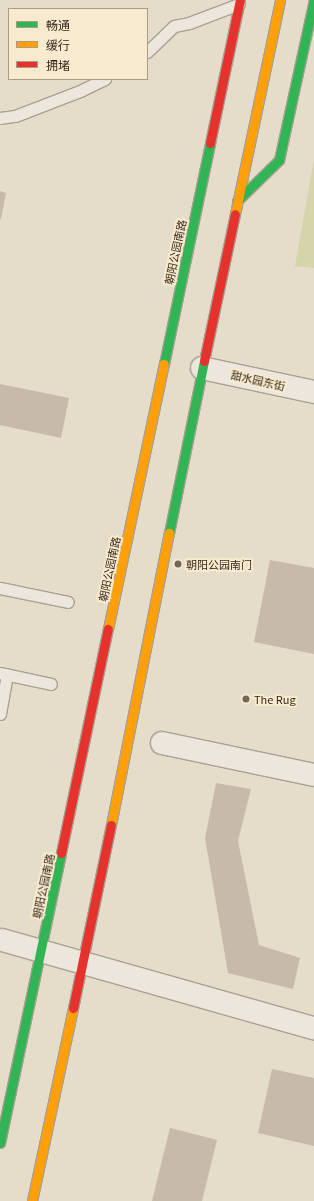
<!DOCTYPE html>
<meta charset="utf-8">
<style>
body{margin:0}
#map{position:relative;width:314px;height:1201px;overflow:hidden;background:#e5dcc9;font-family:Georgia,"Noto Sans SC",serif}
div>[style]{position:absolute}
.green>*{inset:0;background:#d6d4ab}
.building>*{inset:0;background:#c8baaa}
.roads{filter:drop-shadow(1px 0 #a9a193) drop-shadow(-1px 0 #a9a193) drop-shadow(0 1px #a9a193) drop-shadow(0 -1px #a9a193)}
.lane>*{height:11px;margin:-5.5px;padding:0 5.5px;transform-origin:5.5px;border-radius:5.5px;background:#ece6dc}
.street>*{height:22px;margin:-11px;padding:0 11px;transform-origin:11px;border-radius:11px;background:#ece6dc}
.fast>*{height:9px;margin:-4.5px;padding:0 4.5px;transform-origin:4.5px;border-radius:4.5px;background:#30b455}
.slow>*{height:9px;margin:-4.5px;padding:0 4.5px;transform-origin:4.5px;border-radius:4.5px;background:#ff9f0a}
.jam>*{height:9px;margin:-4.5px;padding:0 4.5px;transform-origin:4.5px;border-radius:4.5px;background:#e5322d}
.dots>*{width:11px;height:11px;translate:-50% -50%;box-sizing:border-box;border:2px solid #f7eace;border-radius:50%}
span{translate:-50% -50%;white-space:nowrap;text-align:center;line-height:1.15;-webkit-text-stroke:4px #f7eace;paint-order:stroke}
.street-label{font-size:11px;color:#37281c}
.poi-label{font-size:11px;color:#37281c}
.left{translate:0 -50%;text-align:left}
.legend{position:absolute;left:8px;top:8px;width:140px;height:72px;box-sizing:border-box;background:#f7eace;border:1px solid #aa9c87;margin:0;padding:5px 7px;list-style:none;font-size:12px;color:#37281c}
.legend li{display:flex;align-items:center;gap:8px;height:20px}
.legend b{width:20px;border:1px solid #aa9c87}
</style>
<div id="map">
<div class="green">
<i style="clip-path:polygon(314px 159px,314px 268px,295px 266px)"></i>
</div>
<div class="building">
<i style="clip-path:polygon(0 191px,6px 193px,1px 219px,0 219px)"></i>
<i style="clip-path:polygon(0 384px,69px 398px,61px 438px,0 425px)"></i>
<i style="clip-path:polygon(270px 560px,314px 568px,314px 654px,254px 642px)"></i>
<i style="clip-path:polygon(216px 783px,251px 789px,238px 841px,259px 945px,300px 958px,293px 989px,228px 973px,205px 838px)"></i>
<i style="clip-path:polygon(272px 1069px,314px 1078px,314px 1146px,258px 1133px)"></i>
<i style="clip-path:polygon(170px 1128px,217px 1140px,202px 1201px,152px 1201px)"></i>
</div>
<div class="roads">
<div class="lane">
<i style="left:147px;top:52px;width:37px;rotate:-44deg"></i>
<i style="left:174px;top:26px;width:15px;rotate:-11deg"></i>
<i style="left:189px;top:23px;width:53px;rotate:-20.8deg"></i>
<i style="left:0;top:118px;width:15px;rotate:-8deg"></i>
<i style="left:15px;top:116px;width:70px;rotate:-21deg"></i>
<i style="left:80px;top:91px;width:28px;rotate:-26deg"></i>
<i style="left:0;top:588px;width:69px;rotate:11.6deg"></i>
<i style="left:0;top:673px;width:52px;rotate:12.2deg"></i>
<i style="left:0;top:714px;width:40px;rotate:-80deg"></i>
</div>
<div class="street">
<i style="left:202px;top:368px;width:115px;rotate:12.1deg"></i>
<i style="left:162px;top:743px;width:155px;rotate:11.9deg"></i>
<i style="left:2px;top:940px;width:324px;rotate:15.8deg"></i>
</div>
<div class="fast">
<i style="left:237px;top:201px;width:59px;rotate:-44.3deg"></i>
<i style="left:279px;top:160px;width:164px;rotate:-77.7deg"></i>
<i style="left:164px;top:364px;width:226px;rotate:-78.2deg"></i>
<i style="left:169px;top:533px;width:176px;rotate:-78.5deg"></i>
<i style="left:0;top:1143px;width:296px;rotate:-78.1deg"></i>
</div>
<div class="slow">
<i style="left:235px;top:214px;width:219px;rotate:-78.1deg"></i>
<i style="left:108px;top:629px;width:271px;rotate:-78.1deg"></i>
<i style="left:111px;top:825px;width:298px;rotate:-78.8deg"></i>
<i style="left:32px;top:1201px;width:197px;rotate:-78deg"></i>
</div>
<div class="jam">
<i style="left:210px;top:143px;width:146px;rotate:-78.2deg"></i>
<i style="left:204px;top:361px;width:150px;rotate:-78.1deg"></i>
<i style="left:61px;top:853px;width:229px;rotate:-78.2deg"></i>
<i style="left:73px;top:1008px;width:187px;rotate:-78.3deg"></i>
</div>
</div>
<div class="dots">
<i style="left:178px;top:564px;background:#746759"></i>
<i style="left:246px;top:699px;background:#746759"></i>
</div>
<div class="street-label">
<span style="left:175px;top:252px;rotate:-78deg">朝阳公园南路</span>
<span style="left:258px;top:380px;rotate:13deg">甜水园东街</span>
<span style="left:109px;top:569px;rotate:-78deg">朝阳公园南路</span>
<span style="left:43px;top:886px;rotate:-78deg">朝阳公园南路</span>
</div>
<div class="poi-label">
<span class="left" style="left:186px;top:564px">朝阳公园南门</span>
<span class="left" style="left:254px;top:699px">The Rug</span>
</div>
<ul class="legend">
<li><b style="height:5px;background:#30b455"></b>畅通</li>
<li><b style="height:5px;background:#ff9f0a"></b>缓行</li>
<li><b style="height:5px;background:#e5322d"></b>拥堵</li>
</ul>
</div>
